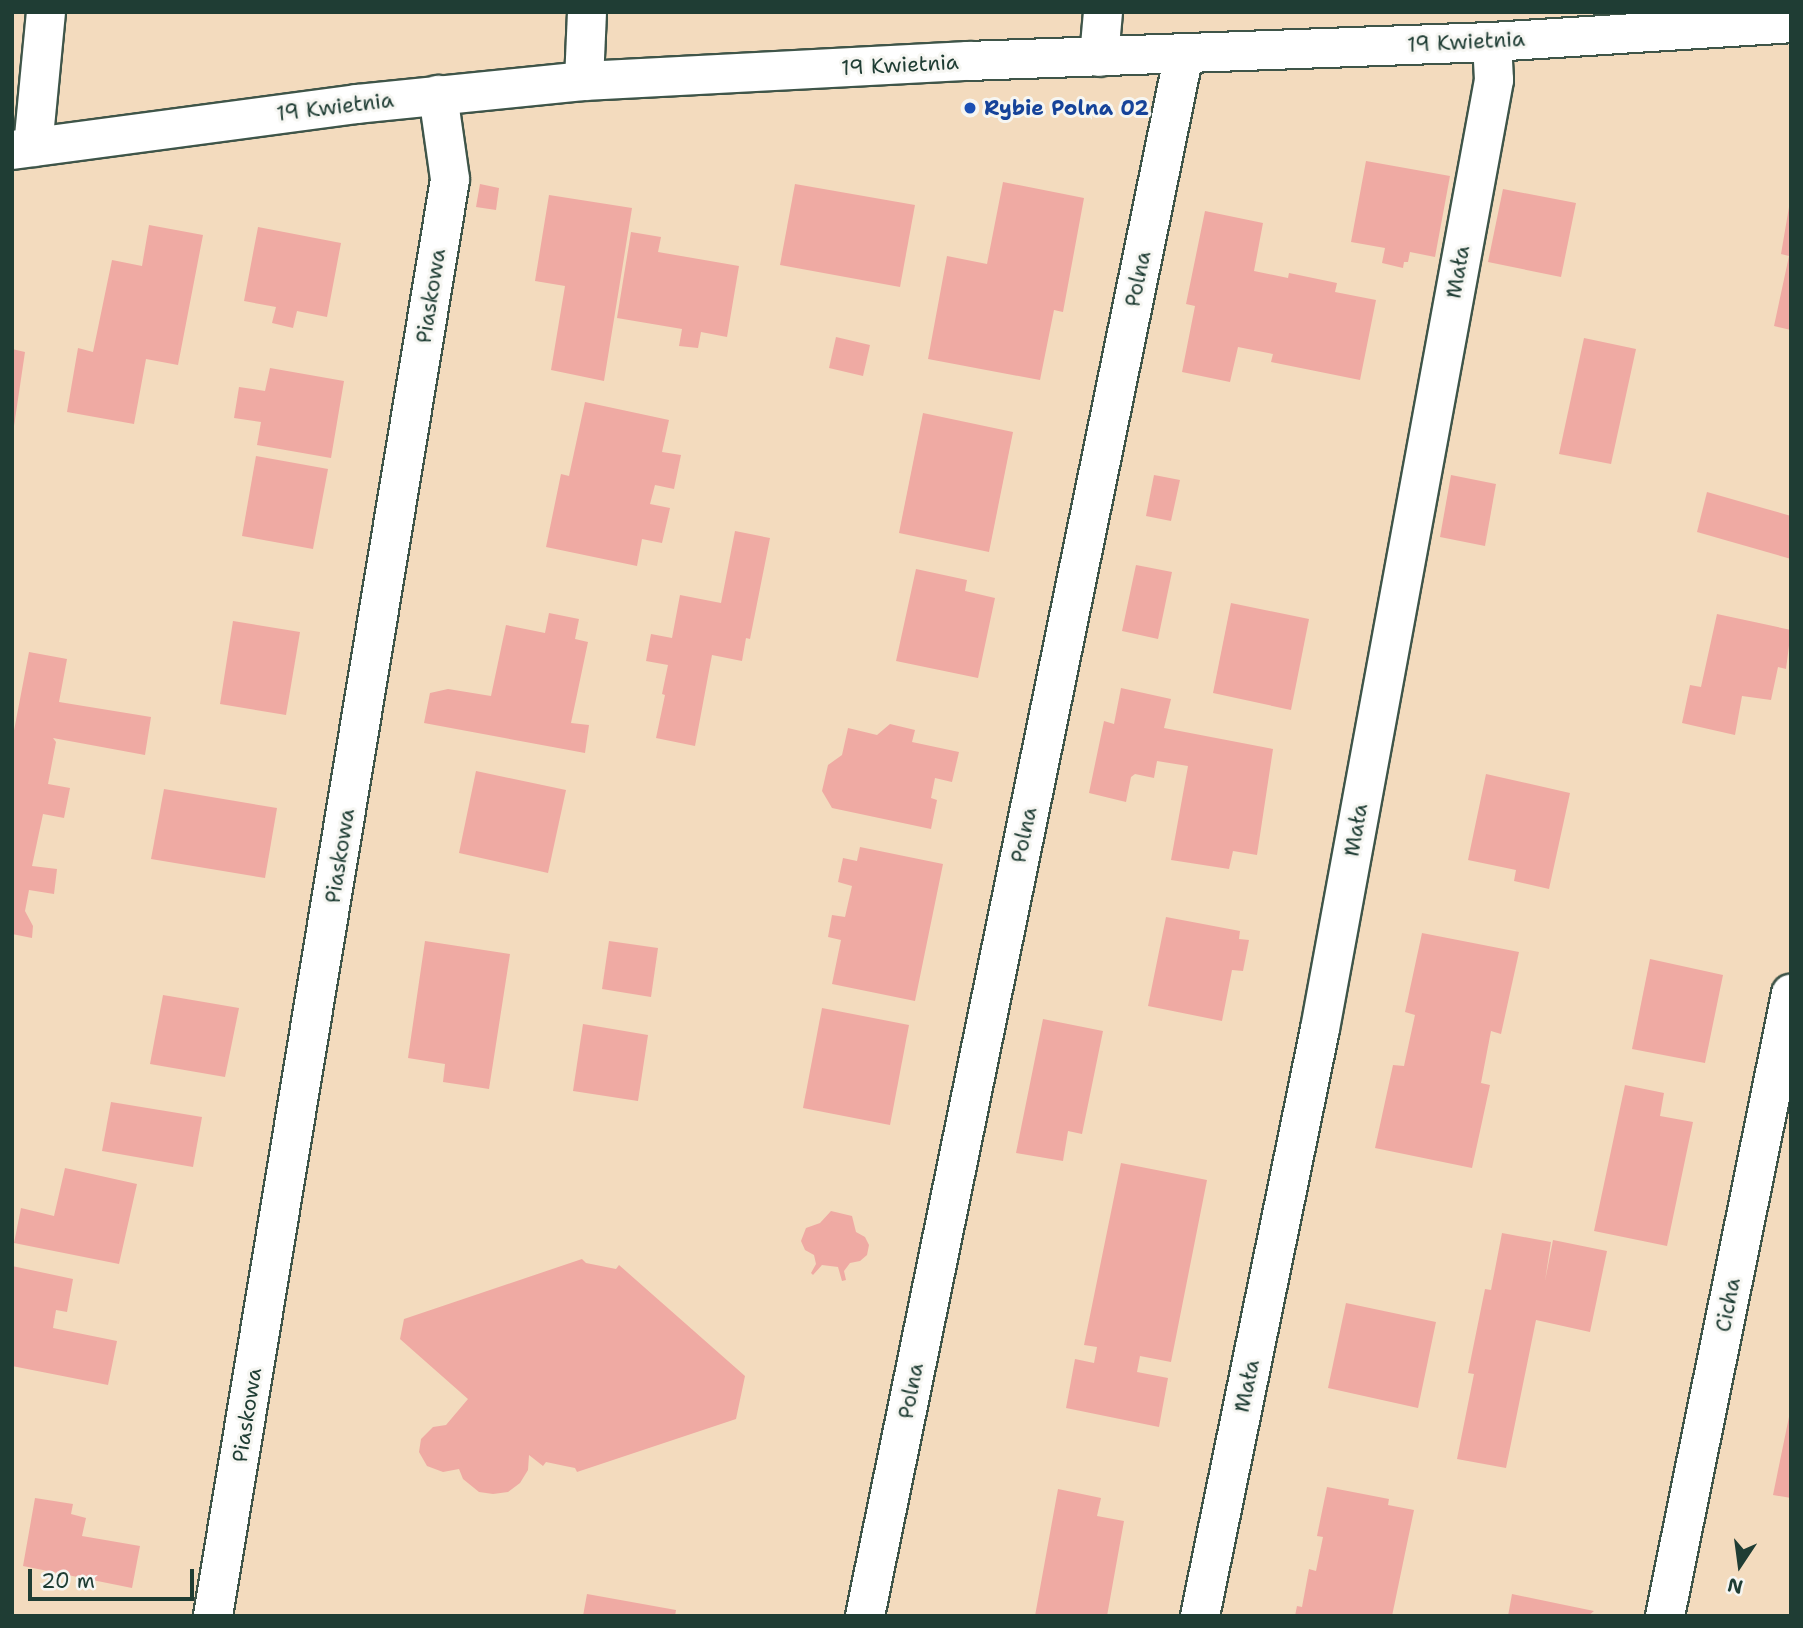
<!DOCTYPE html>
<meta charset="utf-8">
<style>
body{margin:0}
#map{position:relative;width:1803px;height:1628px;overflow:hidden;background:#f3dbbe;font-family:"Shantell Sans",sans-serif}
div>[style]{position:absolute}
.building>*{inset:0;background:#efaaa3}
.roads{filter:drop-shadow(2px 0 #3f5549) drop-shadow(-2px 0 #3f5549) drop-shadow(0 2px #3f5549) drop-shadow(0 -2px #3f5549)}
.minor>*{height:38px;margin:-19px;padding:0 19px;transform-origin:19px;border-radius:19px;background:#fff}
.dots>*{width:19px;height:19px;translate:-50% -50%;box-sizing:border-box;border:4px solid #f6f6f2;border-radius:50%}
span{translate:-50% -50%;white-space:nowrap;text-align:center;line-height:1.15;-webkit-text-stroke:6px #f6f6f2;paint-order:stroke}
.street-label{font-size:21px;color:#1f3d34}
.transit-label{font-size:21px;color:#164399;font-weight:700}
.left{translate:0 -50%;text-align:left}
.frame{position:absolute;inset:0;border:14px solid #1f3d34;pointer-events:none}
.north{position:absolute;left:1705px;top:1530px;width:70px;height:70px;-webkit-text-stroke:5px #f6f6f2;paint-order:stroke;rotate:193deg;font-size:19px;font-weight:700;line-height:28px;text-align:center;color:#1f3d34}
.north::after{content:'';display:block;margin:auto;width:24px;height:32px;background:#1f3d34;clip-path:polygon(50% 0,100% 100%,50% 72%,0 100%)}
.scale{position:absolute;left:28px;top:1569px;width:166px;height:32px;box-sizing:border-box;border:4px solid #1f3d34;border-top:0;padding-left:9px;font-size:21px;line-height:24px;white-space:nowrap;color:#1f3d34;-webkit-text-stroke:5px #f6f6f2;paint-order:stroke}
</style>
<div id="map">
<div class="building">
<i style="clip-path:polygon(1366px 161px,1450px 176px,1435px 257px,1410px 252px,1408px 262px,1404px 262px,1403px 268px,1382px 263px,1385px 248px,1351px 242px)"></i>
<i style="clip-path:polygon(1003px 182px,1084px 198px,1063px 312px,1054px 310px,1040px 380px,928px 359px,947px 256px,987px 264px)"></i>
<i style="clip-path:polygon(480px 184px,499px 188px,496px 210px,476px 207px)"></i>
<i style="clip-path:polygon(795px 184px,915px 205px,900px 287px,780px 265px)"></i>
<i style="clip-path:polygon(1503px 189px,1576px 203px,1561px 277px,1488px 262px)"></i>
<i style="clip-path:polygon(549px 195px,632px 208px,604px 381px,551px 370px,565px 286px,535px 281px)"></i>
<i style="clip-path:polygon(1789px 207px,1791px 207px,1791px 330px,1774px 326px,1789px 256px,1781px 254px)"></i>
<i style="clip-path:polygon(1205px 211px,1263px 223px,1254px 271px,1288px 278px,1289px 273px,1337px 283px,1335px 292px,1376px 300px,1360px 380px,1271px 362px,1273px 354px,1238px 347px,1230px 382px,1182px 372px,1195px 306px,1186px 304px)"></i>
<i style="clip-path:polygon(149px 225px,203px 235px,178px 365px,146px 359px,134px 424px,67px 412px,78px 348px,93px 352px,112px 260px,142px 266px)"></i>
<i style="clip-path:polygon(258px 227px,341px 243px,327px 317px,297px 311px,293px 328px,272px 323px,276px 307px,244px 301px)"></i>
<i style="clip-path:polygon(631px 232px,661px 237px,658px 252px,739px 266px,727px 337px,701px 332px,698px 348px,679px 346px,682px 329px,617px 318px)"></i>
<i style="clip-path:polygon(836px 337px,870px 345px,863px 376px,829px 368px)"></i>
<i style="clip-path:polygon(1584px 338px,1636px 349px,1611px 464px,1559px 454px)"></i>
<i style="clip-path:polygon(12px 349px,25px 352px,14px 426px,12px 426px)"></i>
<i style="clip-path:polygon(270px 368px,344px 381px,331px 458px,257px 445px,261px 422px,234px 418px,239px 387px,265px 391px)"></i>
<i style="clip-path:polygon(585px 402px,669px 420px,662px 452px,681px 455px,674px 489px,655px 485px,650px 504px,670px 508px,662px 543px,642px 539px,637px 566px,546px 547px,561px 474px,569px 476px)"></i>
<i style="clip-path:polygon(923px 413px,1013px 432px,989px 552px,899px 533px)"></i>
<i style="clip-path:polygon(256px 456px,328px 469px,313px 549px,242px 536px)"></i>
<i style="clip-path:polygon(1154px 475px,1180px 480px,1171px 521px,1146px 516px)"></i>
<i style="clip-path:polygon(1451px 475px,1496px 484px,1485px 546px,1440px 537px)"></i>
<i style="clip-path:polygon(1707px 492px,1791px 516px,1791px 559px,1697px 532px)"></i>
<i style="clip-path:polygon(735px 531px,770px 538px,750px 639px,746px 638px,742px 661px,712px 655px,695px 746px,656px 738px,665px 695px,662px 694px,668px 665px,646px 661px,651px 634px,672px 638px,680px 595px,721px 603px)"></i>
<i style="clip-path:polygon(1136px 565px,1172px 572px,1158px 639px,1122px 631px)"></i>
<i style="clip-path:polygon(916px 569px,967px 580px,965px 591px,995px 598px,978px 678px,896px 661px)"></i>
<i style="clip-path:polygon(1231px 603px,1309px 619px,1291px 710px,1213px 693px)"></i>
<i style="clip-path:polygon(549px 613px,579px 619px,575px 639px,588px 642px,571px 723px,589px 725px,585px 753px,424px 723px,430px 693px,448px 689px,491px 696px,506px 625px,545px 633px)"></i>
<i style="clip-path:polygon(1717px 614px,1791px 630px,1786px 669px,1778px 667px,1771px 700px,1742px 696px,1735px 735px,1682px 723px,1690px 685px,1701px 687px)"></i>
<i style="clip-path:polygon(233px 621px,300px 632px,286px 715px,220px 704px)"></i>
<i style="clip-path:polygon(29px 652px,67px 659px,59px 702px,151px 717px,145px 755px,53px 738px,56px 742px,48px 784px,70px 788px,64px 818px,43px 814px,32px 866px,57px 869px,54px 894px,29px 890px,25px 911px,33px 926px,32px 938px,12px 934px,12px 741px)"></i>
<i style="clip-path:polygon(1121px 688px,1171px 699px,1164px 728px,1273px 749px,1257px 855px,1233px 851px,1229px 869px,1171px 860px,1188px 766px,1157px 761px,1154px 778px,1135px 774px,1131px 777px,1126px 802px,1089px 793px,1104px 721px,1114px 724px)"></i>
<i style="clip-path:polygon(890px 724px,915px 730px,912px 742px,959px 752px,952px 782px,935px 778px,931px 798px,937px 800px,931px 829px,832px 808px,822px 791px,828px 765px,842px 755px,848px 728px,877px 735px)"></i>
<i style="clip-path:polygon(476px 771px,566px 790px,548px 873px,459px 853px)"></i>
<i style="clip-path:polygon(1486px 774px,1570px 793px,1549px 889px,1514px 881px,1516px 870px,1468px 860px)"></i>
<i style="clip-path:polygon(164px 789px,277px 808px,265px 878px,151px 859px)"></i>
<i style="clip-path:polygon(860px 847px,943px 864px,915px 1001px,832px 984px,841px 940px,828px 937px,832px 915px,845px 917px,852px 886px,838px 882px,843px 858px,857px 861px)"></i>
<i style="clip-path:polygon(1166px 917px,1240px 931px,1239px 939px,1249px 940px,1243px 971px,1232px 970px,1222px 1021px,1148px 1006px)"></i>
<i style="clip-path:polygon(1422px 933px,1519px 952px,1501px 1034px,1491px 1031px,1481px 1083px,1490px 1085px,1472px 1168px,1375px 1148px,1393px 1065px,1404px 1066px,1415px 1015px,1405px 1012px)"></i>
<i style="clip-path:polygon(425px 941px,510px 954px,489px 1089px,443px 1082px,445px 1064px,408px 1058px)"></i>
<i style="clip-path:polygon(609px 941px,658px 948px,651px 997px,602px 989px)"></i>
<i style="clip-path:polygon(1650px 959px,1723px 975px,1705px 1063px,1632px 1049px)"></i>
<i style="clip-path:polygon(163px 995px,239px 1008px,225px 1077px,150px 1064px)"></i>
<i style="clip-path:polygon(822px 1008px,909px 1025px,890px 1125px,803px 1108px)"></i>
<i style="clip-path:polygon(1043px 1019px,1103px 1031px,1082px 1134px,1068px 1131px,1063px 1161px,1016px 1153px)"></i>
<i style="clip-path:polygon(583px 1024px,648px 1035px,638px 1101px,573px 1091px)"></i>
<i style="clip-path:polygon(1625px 1085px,1664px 1093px,1660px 1116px,1693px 1122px,1667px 1246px,1594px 1231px)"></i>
<i style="clip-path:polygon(111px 1102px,202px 1117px,193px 1167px,102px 1151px)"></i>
<i style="clip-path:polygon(1121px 1163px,1207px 1180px,1171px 1362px,1140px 1356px,1137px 1372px,1168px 1378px,1159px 1427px,1066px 1408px,1075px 1359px,1094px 1363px,1097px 1347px,1084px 1345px)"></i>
<i style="clip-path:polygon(65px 1168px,137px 1184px,119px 1264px,14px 1243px,21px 1208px,54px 1216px)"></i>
<i style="clip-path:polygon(831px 1211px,852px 1216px,856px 1232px,865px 1237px,869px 1245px,867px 1255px,860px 1261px,850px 1263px,844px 1271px,846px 1280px,842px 1281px,838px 1267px,822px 1265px,813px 1275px,811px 1273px,816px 1264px,814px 1255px,805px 1250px,801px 1241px,806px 1228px,820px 1223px)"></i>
<i style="clip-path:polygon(1502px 1233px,1551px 1242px,1545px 1281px,1553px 1240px,1607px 1251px,1590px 1332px,1536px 1320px,1506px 1468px,1457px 1459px,1474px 1374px,1468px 1373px,1485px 1289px,1491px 1290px)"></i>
<i style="clip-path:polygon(582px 1259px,586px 1263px,616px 1269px,619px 1265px,745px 1376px,736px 1419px,577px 1472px,575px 1468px,565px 1466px,546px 1462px,543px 1466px,529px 1455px,528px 1470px,520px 1483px,508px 1492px,493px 1494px,479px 1492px,463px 1479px,459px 1469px,443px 1472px,427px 1466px,419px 1452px,421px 1439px,433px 1427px,446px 1425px,468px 1399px,400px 1339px,404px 1319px)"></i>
<i style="clip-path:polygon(12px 1266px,73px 1279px,67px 1312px,56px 1310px,53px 1328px,117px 1341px,108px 1385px,12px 1366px)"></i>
<i style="clip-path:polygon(1346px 1303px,1436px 1322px,1418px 1408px,1328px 1388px)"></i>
<i style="clip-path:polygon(1790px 1412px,1791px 1412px,1791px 1498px,1773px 1495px)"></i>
<i style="clip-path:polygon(1327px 1487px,1389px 1499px,1388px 1505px,1414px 1510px,1392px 1616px,1295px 1616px,1297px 1606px,1302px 1607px,1309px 1569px,1316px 1571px,1323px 1537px,1317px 1536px)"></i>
<i style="clip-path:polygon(1058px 1489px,1101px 1498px,1097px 1516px,1124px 1521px,1107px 1616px,1035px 1616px)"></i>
<i style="clip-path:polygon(35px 1498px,73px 1504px,71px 1514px,86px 1518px,82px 1536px,140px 1546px,132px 1588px,23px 1566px)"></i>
<i style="clip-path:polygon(587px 1594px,676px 1610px,675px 1616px,583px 1616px)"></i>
<i style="clip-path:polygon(1512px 1594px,1560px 1604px,1594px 1611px,1588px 1616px,1508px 1616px)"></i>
</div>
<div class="roads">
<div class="minor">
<i style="left:1099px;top:57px;width:45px;rotate:-84.9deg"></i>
<i style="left:584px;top:81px;width:69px;rotate:-87.5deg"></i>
<i style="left:33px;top:147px;width:136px;rotate:-84.5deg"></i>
<i style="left:12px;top:150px;width:348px;rotate:-7.6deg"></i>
<i style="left:357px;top:104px;width:228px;rotate:-5.8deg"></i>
<i style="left:584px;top:81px;width:385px;rotate:-3deg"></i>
<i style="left:968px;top:61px;width:524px;rotate:-2.08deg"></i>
<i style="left:1492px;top:42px;width:300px;rotate:-3.6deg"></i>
<i style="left:213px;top:1616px;width:1456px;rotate:-80.63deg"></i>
<i style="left:450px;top:179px;width:85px;rotate:-98.1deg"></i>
<i style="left:865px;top:1616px;width:1594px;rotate:-78.46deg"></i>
<i style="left:1200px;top:1616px;width:599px;rotate:-78.45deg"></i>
<i style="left:1320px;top:1029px;width:965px;rotate:-79.61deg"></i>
<i style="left:1494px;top:80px;width:38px;rotate:-93deg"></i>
<i style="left:1665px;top:1616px;width:635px;rotate:-78.55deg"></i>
</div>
</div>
<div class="dots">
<i style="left:970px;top:108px;background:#1a4fb4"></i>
</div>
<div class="street-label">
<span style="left:1466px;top:42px;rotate:-3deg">19 Kwietnia</span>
<span style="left:900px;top:65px;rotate:-3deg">19 Kwietnia</span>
<span style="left:335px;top:107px;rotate:-7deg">19 Kwietnia</span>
<span style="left:1458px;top:272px;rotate:-80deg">Mała</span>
<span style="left:1138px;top:279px;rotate:-78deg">Polna</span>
<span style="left:431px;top:296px;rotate:-81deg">Piaskowa</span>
<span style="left:1356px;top:830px;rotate:-80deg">Mała</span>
<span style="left:1024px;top:835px;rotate:-78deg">Polna</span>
<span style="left:340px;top:856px;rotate:-81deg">Piaskowa</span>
<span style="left:1728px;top:1305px;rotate:-79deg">Cicha</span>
<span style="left:1247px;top:1386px;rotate:-78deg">Mała</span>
<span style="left:911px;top:1391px;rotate:-79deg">Polna</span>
<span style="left:247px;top:1415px;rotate:-81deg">Piaskowa</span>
</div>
<div class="transit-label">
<span class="left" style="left:984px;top:108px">Rybie Polna 02</span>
</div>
<div class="frame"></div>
<div class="north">N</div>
<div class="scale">20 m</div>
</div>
